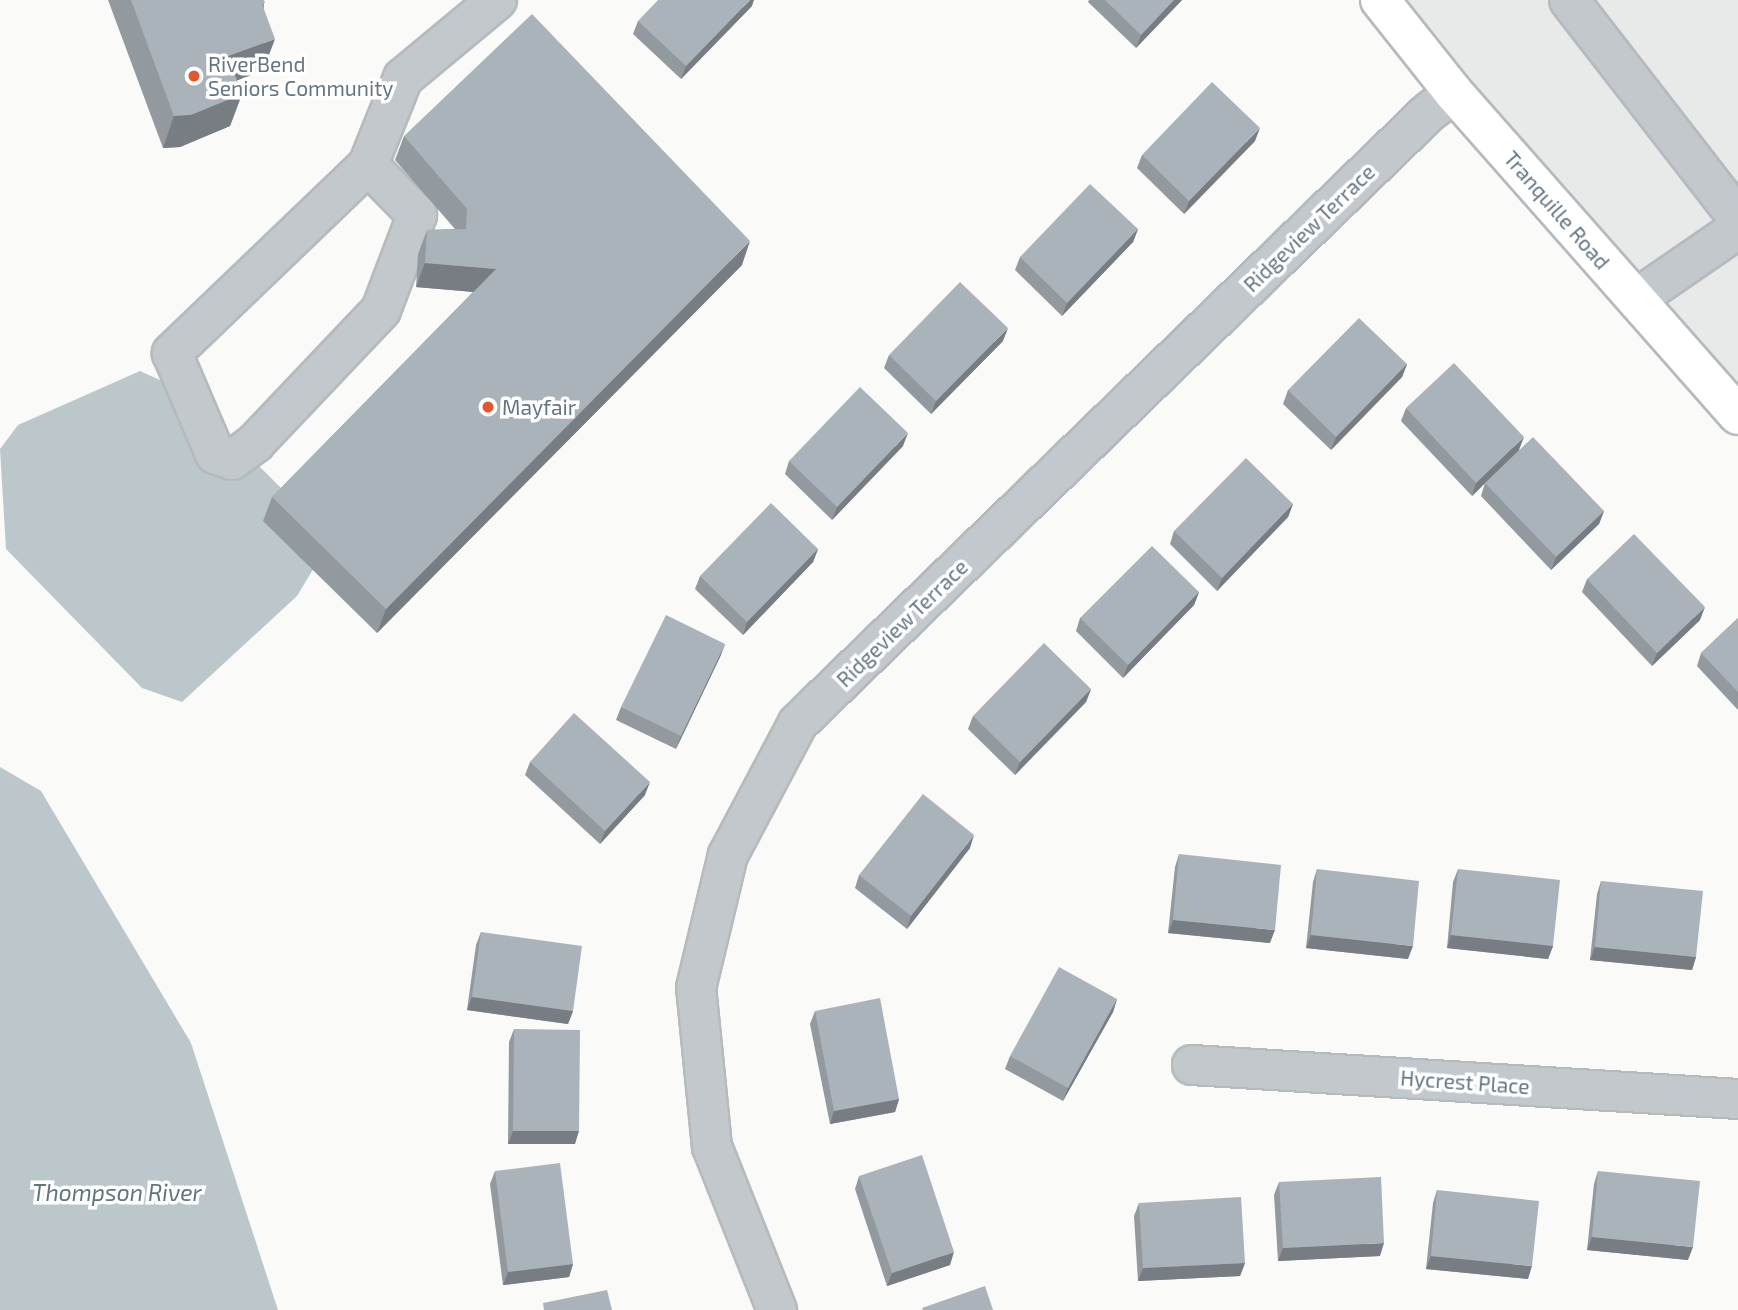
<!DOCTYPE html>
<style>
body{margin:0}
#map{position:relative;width:1738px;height:1310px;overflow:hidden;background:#fafaf8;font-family:"Exo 2",sans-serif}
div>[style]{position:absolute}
.built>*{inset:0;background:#e8e9e9}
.water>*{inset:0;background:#bbc7cb}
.roads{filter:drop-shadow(2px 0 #b5babe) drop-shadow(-2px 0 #b5babe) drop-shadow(0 2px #b5babe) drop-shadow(0 -2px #b5babe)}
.minor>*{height:38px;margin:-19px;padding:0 19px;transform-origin:19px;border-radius:19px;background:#c3c8cc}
.major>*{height:38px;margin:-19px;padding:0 19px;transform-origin:19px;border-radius:19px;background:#fff}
.wall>*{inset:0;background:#929a9f}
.shaded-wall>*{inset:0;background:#777d82}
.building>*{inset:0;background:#aab3b9}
.dots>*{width:19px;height:19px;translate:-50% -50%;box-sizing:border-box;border:4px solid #fff;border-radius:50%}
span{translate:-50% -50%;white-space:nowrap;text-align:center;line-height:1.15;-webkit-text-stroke:7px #fff;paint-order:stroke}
.poi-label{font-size:21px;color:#657683}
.left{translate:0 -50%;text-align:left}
.street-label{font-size:21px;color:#657683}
.water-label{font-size:23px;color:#60757c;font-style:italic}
</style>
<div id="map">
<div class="built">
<i style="clip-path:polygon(1380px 0,1738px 0,1738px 415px)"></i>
</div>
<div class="water">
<i style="clip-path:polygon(140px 371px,184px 391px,291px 498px,321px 556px,297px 596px,182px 702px,142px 688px,6px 549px,0 449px,18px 425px)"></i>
<i style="clip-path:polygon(0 767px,41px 791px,191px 1043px,278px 1310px,0 1310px)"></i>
</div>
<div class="roads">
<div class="minor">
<i style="left:1569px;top:0;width:276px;rotate:52.2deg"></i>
<i style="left:368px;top:165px;width:272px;rotate:136.2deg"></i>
<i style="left:172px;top:353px;width:110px;rotate:66.9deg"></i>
<i style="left:215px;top:454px;width:18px;rotate:19deg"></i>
<i style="left:232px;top:460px;width:29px;rotate:-36deg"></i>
<i style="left:255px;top:443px;width:183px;rotate:-46.5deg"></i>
<i style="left:381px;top:310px;width:102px;rotate:-69.2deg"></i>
<i style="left:417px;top:215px;width:70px;rotate:-134.4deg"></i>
<i style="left:368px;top:165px;width:94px;rotate:-68.1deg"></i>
<i style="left:403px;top:78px;width:122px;rotate:-39.7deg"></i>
<i style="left:1636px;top:299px;width:124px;rotate:-34.5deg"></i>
<i style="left:1192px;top:1065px;width:547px;rotate:3.56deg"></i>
<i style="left:777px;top:1310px;width:175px;rotate:-111.7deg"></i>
<i style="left:712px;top:1147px;width:160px;rotate:-95.7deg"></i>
<i style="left:696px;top:988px;width:137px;rotate:-76.5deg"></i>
<i style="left:728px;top:855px;width:149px;rotate:-62.1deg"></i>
<i style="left:798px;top:723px;width:878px;rotate:-44.08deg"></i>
<i style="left:1429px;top:112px;width:31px;rotate:-37deg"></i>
</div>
<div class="major">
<i style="left:1380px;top:0;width:119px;rotate:51.5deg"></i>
<i style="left:1454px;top:93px;width:429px;rotate:48.6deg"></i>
</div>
</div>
<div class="wall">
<i style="clip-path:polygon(108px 0,264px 0,263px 71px,237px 80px,242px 94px,230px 126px,180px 147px,163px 148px)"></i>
<i style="clip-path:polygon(1089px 0,1182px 0,1136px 48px,1088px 2px)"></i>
<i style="clip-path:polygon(752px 6px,681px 79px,633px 34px,638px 21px)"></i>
<i style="clip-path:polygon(404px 136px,742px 265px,377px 633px,263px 521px,272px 497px,473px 292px,416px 287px,418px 254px,427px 230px,455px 229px,395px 160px)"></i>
<i style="clip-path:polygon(1255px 141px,1184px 214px,1137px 168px,1142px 155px)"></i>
<i style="clip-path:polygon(1138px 229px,1133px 242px,1062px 316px,1015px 270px,1020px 257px)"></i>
<i style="clip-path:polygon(1003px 341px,931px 414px,884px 368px,889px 355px)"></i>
<i style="clip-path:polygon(1407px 364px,1402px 377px,1331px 450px,1283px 404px,1288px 390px)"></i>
<i style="clip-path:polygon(1406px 408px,1520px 450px,1604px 511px,1599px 524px,1551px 570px,1481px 496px,1485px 483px,1472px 496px,1401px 421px)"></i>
<i style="clip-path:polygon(903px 446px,832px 520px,785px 474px,789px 461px)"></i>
<i style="clip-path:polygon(1293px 504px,1288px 517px,1217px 591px,1170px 544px,1174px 531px)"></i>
<i style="clip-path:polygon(818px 549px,813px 562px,743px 635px,695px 589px,700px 576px)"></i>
<i style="clip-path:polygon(1587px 579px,1700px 620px,1652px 666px,1582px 592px)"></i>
<i style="clip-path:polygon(1199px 592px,1194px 605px,1123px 678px,1076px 631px,1080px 618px)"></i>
<i style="clip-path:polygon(1738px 618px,1738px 710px,1697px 666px,1701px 653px)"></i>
<i style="clip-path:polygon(725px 644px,720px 657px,676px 749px,616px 720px,621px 707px)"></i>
<i style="clip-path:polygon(1091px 689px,1086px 702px,1015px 775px,968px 729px,973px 716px)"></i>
<i style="clip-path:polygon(530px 762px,645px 795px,600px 844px,525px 775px)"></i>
<i style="clip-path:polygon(970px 848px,907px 929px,855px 888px,859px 875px)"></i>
<i style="clip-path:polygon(1179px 854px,1270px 943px,1168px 933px,1175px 867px)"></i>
<i style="clip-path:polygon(1317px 869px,1408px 959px,1306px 948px,1313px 882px)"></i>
<i style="clip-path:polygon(1458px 869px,1553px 946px,1548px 959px,1447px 948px,1453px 882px)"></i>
<i style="clip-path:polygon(1601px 881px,1696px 957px,1692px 970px,1590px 960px,1597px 894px)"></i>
<i style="clip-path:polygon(481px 932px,573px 1011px,568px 1024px,467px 1010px,476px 945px)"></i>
<i style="clip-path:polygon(1117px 999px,1113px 1012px,1063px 1101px,1005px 1069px,1010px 1056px)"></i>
<i style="clip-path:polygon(815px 1011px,899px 1099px,895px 1112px,830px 1124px,810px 1024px)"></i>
<i style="clip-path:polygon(514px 1029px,575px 1144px,508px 1144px,509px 1042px)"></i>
<i style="clip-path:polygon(495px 1171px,573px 1264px,569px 1277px,503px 1285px,490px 1184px)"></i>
<i style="clip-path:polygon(1598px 1171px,1688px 1260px,1587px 1250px,1594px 1184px)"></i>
<i style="clip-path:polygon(859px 1176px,950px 1265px,887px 1286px,855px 1189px)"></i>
<i style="clip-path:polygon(1279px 1182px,1380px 1256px,1278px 1261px,1274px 1195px)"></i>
<i style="clip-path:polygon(1437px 1190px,1528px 1279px,1426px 1269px,1433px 1203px)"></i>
<i style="clip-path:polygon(1139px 1203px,1245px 1263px,1240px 1276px,1138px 1281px,1134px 1216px)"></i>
</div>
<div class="shaded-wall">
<i style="clip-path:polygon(750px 0,754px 0,752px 6px,681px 79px,686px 66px)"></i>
<i style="clip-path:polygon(1174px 0,1182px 0,1136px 48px,1141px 35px)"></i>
<i style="clip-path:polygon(275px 39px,263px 71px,216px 88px,228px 56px)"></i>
<i style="clip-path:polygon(242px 94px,230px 126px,180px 147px,163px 148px,174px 116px)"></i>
<i style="clip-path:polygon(1260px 128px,1255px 141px,1184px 214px,1189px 201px)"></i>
<i style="clip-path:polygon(1138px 229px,1133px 242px,1062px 316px,1067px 303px)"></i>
<i style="clip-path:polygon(750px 241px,742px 265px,377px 633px,386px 609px)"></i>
<i style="clip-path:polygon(425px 263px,496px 269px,487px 293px,416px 287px)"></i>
<i style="clip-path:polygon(1008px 328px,1003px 341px,931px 414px,936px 401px)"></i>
<i style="clip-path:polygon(1407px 364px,1402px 377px,1331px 450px,1336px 437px)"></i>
<i style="clip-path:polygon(908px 433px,903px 446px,832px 520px,837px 507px)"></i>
<i style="clip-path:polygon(1524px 437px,1519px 450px,1472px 496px,1476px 483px)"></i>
<i style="clip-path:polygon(1293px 504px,1288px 517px,1217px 591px,1222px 578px)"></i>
<i style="clip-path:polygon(1604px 511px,1599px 524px,1551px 570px,1556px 557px)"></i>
<i style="clip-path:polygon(818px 549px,813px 562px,743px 635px,747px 622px)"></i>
<i style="clip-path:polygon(1199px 592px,1194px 605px,1123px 678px,1128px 665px)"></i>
<i style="clip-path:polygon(1705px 607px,1700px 620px,1652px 666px,1657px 653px)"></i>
<i style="clip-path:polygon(725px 644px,720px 657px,676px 749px,681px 736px)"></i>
<i style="clip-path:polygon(1091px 689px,1086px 702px,1015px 775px,1020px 762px)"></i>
<i style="clip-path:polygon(650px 782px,645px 795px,600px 844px,605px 831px)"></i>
<i style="clip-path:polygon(974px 835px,970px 848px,907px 929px,911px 916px)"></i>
<i style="clip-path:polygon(1173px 920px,1275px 930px,1270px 943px,1168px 933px)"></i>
<i style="clip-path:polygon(1311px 935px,1413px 946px,1408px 959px,1306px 948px)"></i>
<i style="clip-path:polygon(1451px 935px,1553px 946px,1548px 959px,1447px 948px)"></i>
<i style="clip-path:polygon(1595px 947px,1696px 957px,1692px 970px,1590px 960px)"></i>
<i style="clip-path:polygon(472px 997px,573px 1011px,568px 1024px,467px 1010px)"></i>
<i style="clip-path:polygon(1117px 999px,1113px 1012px,1063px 1101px,1068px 1088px)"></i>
<i style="clip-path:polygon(899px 1099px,895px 1112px,830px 1124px,834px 1111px)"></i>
<i style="clip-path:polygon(513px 1131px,579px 1131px,575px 1144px,508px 1144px)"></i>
<i style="clip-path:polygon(1592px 1237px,1693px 1247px,1688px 1260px,1587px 1250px)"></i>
<i style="clip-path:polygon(1384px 1243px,1380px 1256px,1278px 1261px,1283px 1248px)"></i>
<i style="clip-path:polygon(954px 1252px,950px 1265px,887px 1286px,892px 1273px)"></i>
<i style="clip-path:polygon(1431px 1256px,1532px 1266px,1528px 1279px,1426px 1269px)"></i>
<i style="clip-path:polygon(1245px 1263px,1240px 1276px,1138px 1281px,1143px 1268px)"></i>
<i style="clip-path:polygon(573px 1264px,569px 1277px,503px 1285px,508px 1272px)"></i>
</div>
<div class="building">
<i style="clip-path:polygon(131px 0,264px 0,265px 3px,262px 4px,275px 39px,228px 56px,242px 94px,191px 115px,174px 116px)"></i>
<i style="clip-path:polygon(658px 0,750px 0,686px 66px,638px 21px)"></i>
<i style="clip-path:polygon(1105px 0,1174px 0,1141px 35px)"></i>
<i style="clip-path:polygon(532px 14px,750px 241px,386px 609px,272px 497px,496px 269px,425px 263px,427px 230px,466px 229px,467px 209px,404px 136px)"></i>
<i style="clip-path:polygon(1212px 82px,1260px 128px,1189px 201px,1142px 155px)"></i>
<i style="clip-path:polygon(1090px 184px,1138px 229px,1067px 303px,1020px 257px)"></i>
<i style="clip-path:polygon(960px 282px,1008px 328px,936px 401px,889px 355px)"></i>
<i style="clip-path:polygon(1359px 318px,1407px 364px,1336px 437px,1288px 390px)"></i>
<i style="clip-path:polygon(1454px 363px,1524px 437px,1476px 483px,1406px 408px)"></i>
<i style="clip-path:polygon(860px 387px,908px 433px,837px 507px,789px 461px)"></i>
<i style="clip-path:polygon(1533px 437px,1604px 511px,1556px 557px,1485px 483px)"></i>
<i style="clip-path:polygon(1246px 458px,1293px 504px,1222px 578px,1174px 531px)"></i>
<i style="clip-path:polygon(771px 503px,818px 549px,747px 622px,700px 576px)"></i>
<i style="clip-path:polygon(1634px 534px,1705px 607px,1657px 653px,1587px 579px)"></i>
<i style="clip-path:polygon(1152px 546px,1199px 592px,1128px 665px,1080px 618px)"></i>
<i style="clip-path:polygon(666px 615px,725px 644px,681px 736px,621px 707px)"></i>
<i style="clip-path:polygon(1738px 618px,1738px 692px,1701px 653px)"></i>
<i style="clip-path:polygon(1044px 643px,1091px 689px,1020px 762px,973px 716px)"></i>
<i style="clip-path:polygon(574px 713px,650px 782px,605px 831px,530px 762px)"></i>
<i style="clip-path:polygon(923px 794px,974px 835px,911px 916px,859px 875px)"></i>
<i style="clip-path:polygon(1179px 854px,1281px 865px,1275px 930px,1173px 920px)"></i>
<i style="clip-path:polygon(1317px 869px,1419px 881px,1413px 946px,1311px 935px)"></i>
<i style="clip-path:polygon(1458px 869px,1560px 880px,1553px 946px,1451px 935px)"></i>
<i style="clip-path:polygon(1601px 881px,1703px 891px,1696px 957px,1595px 947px)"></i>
<i style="clip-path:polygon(481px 932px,582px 946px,573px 1011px,472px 997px)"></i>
<i style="clip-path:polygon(1059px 967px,1117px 999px,1068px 1088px,1010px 1056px)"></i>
<i style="clip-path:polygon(880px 998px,899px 1099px,834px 1111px,815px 1011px)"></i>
<i style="clip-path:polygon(514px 1029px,580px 1030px,579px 1131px,513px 1131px)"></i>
<i style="clip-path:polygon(922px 1155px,954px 1252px,892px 1273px,859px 1176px)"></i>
<i style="clip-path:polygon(560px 1163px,573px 1264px,508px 1272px,495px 1171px)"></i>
<i style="clip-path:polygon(1598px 1171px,1700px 1181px,1693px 1247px,1592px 1237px)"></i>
<i style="clip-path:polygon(1381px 1177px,1384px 1243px,1283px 1248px,1279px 1182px)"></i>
<i style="clip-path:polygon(1437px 1190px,1539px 1201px,1532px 1266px,1431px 1256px)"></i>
<i style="clip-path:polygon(1241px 1197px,1245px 1263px,1143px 1268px,1139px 1203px)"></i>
<i style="clip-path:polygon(985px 1286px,993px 1310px,923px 1310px,922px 1308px)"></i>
<i style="clip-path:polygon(607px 1290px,612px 1310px,544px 1310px,543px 1303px)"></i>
</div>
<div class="dots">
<i style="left:194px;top:76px;background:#e4572e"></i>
<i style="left:488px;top:407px;background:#e4572e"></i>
</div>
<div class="poi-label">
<span class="left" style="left:208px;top:76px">RiverBend<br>Seniors Community</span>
<span class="left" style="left:502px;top:407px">Mayfair</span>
</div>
<div class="street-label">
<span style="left:1557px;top:210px;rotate:49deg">Tranquille Road</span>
<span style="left:1309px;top:228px;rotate:-44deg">Ridgeview Terrace</span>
<span style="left:902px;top:623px;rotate:-44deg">Ridgeview Terrace</span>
<span style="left:1465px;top:1082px;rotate:4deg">Hycrest Place</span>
</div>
<div class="water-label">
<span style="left:117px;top:1192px">Thompson River</span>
</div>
</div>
